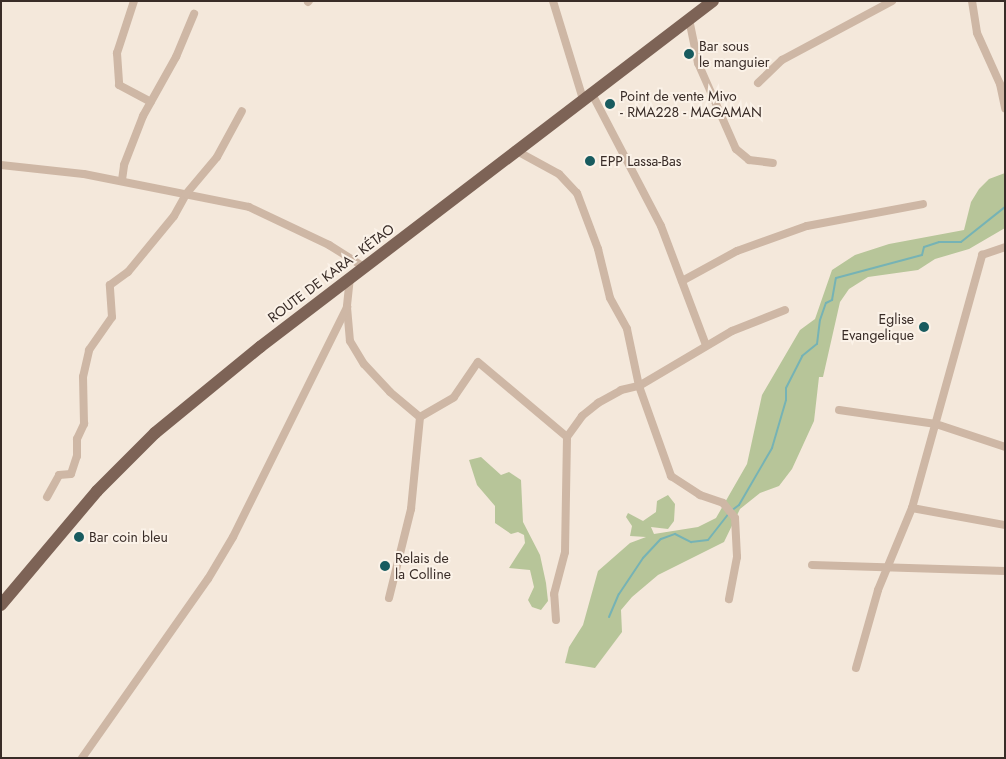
<!DOCTYPE html>
<meta charset="utf-8">
<style>
body{margin:0}
#map{position:relative;width:1006px;height:759px;overflow:hidden;background:#f4e8db;font-family:Jost,sans-serif}
div>[style]{position:absolute}
.green>*{inset:0;background:#b7c599}
.stream>*{height:2px;margin:-1px;padding:0 1px;transform-origin:1px;border-radius:1px;background:#76b3b5}
.street>*{height:8px;margin:-4px;padding:0 4px;transform-origin:4px;border-radius:4px;background:#ceb7a5}
.primary>*{height:12px;margin:-6px;padding:0 6px;transform-origin:6px;border-radius:6px;background:#7d6356}
.dots>*{width:14px;height:14px;translate:-50% -50%;box-sizing:border-box;border:2px solid #fbf2e8;border-radius:50%}
span{translate:-50% -50%;white-space:nowrap;text-align:center;line-height:1.15;-webkit-text-stroke:4px #fbf2e8;paint-order:stroke}
.poi-label{font-size:14px;color:#392c27}
.left{translate:0 -50%;text-align:left}
.right{translate:-100% -50%;text-align:right}
.street-label{font-size:14px;color:#392c27}
.frame{position:absolute;inset:0;border:2px solid #392c27;pointer-events:none}
</style>
<div id="map">
<div class="green">
<i style="clip-path:polygon(1005px 173px,1005px 228px,969px 249px,935px 259px,918px 270px,868px 277px,849px 289px,840px 302px,823px 377px,819px 377px,814px 421px,792px 469px,779px 486px,760px 493px,740px 509px,724px 542px,658px 575px,632px 597px,621px 610px,622px 632px,595px 668px,565px 663px,569px 647px,583px 625px,598px 571px,630px 543px,646px 537px,630px 536px,632px 526px,626px 517px,628px 513px,643px 521px,656px 512px,657px 501px,668px 495px,675px 504px,674px 521px,668px 529px,651px 527px,654px 534px,698px 527px,716px 518px,747px 464px,762px 395px,800px 330px,815px 319px,832px 270px,855px 255px,889px 244px,964px 230px,971px 202px,979px 189px,989px 179px)"></i>
<i style="clip-path:polygon(481px 457px,501px 475px,509px 472px,521px 480px,523px 522px,540px 555px,546px 583px,548px 601px,541px 610px,532px 607px,528px 600px,534px 587px,530px 570px,509px 568px,525px 543px,524px 535px,518px 532px,511px 534px,495px 523px,495px 506px,477px 485px,469px 460px)"></i>
</div>
<div class="stream">
<i style="left:731px;top:511px;width:10px;rotate:-37deg"></i>
<i style="left:739px;top:505px;width:66px;rotate:-59.9deg"></i>
<i style="left:772px;top:448px;width:50px;rotate:-73.7deg"></i>
<i style="left:786px;top:400px;width:12px;rotate:-90deg"></i>
<i style="left:786px;top:388px;width:36px;rotate:-63deg"></i>
<i style="left:802px;top:356px;width:19px;rotate:-39deg"></i>
<i style="left:817px;top:344px;width:24px;rotate:-83deg"></i>
<i style="left:820px;top:320px;width:18px;rotate:-71deg"></i>
<i style="left:826px;top:303px;width:7px;rotate:-27deg"></i>
<i style="left:832px;top:300px;width:22px;rotate:-80deg"></i>
<i style="left:836px;top:278px;width:89px;rotate:-15deg"></i>
<i style="left:922px;top:255px;width:8px;rotate:-76deg"></i>
<i style="left:924px;top:247px;width:16px;rotate:-18deg"></i>
<i style="left:939px;top:242px;width:22px"></i>
<i style="left:961px;top:242px;width:56px;rotate:-38.5deg"></i>
<i style="left:609px;top:617px;width:25px;rotate:-67deg"></i>
<i style="left:619px;top:594px;width:43px;rotate:-56.3deg"></i>
<i style="left:643px;top:558px;width:26px;rotate:-47deg"></i>
<i style="left:661px;top:539px;width:15px;rotate:-20deg"></i>
<i style="left:675px;top:534px;width:18px;rotate:27deg"></i>
<i style="left:691px;top:542px;width:17px;rotate:-7deg"></i>
<i style="left:708px;top:540px;width:33px;rotate:-52deg"></i>
</div>
<div class="street">
<i style="left:134px;top:1px;width:55px;rotate:108.1deg"></i>
<i style="left:117px;top:53px;width:32px;rotate:86deg"></i>
<i style="left:119px;top:85px;width:36px;rotate:28deg"></i>
<i style="left:553px;top:1px;width:102px;rotate:73deg"></i>
<i style="left:972px;top:1px;width:32px;rotate:81deg"></i>
<i style="left:977px;top:33px;width:56px;rotate:65.7deg"></i>
<i style="left:1000px;top:84px;width:25px;rotate:78deg"></i>
<i style="left:308px;top:2px;width:1px;rotate:-45deg"></i>
<i style="left:689px;top:19px;width:45px;rotate:78.4deg"></i>
<i style="left:698px;top:63px;width:94px;rotate:66.2deg"></i>
<i style="left:736px;top:149px;width:17px;rotate:40deg"></i>
<i style="left:749px;top:160px;width:24px;rotate:7deg"></i>
<i style="left:758px;top:83px;width:33px;rotate:-44deg"></i>
<i style="left:782px;top:60px;width:125px;rotate:-28.2deg"></i>
<i style="left:591px;top:92px;width:151px;rotate:62.4deg"></i>
<i style="left:661px;top:226px;width:127px;rotate:69.3deg"></i>
<i style="left:515px;top:150px;width:50px;rotate:28.6deg"></i>
<i style="left:559px;top:174px;width:26px;rotate:47deg"></i>
<i style="left:577px;top:193px;width:60px;rotate:69.4deg"></i>
<i style="left:598px;top:249px;width:50px;rotate:76.2deg"></i>
<i style="left:610px;top:298px;width:35px;rotate:61deg"></i>
<i style="left:627px;top:329px;width:58px;rotate:78.1deg"></i>
<i style="left:639px;top:386px;width:96px;rotate:70.4deg"></i>
<i style="left:671px;top:476px;width:35px;rotate:33deg"></i>
<i style="left:700px;top:495px;width:24px;rotate:19deg"></i>
<i style="left:723px;top:503px;width:19px;rotate:51deg"></i>
<i style="left:735px;top:518px;width:39px;rotate:87deg"></i>
<i style="left:737px;top:557px;width:43px;rotate:100.8deg"></i>
<i style="left:1px;top:165px;width:83px;rotate:6.2deg"></i>
<i style="left:84px;top:174px;width:168px;rotate:11.3deg"></i>
<i style="left:249px;top:207px;width:89px;rotate:25.4deg"></i>
<i style="left:329px;top:245px;width:41px;rotate:32.2deg"></i>
<i style="left:122px;top:180px;width:15px;rotate:-82deg"></i>
<i style="left:124px;top:165px;width:53px;rotate:-68.8deg"></i>
<i style="left:143px;top:116px;width:68px;rotate:-60.8deg"></i>
<i style="left:176px;top:57px;width:47px;rotate:-67.3deg"></i>
<i style="left:350px;top:277px;width:30px;rotate:96deg"></i>
<i style="left:347px;top:307px;width:34px;rotate:85deg"></i>
<i style="left:350px;top:341px;width:27px;rotate:59deg"></i>
<i style="left:364px;top:364px;width:38px;rotate:47deg"></i>
<i style="left:390px;top:392px;width:39px;rotate:40deg"></i>
<i style="left:682px;top:281px;width:63px;rotate:-28.6deg"></i>
<i style="left:737px;top:251px;width:74px;rotate:-19.7deg"></i>
<i style="left:807px;top:226px;width:118px;rotate:-10.7deg"></i>
<i style="left:839px;top:410px;width:98px;rotate:8.2deg"></i>
<i style="left:936px;top:424px;width:73px;rotate:18.4deg"></i>
<i style="left:420px;top:417px;width:39px;rotate:-30deg"></i>
<i style="left:454px;top:397px;width:42px;rotate:-55.6deg"></i>
<i style="left:478px;top:362px;width:116px;rotate:40.1deg"></i>
<i style="left:47px;top:497px;width:25px;rotate:-61deg"></i>
<i style="left:59px;top:475px;width:12px;rotate:-5deg"></i>
<i style="left:71px;top:474px;width:19px;rotate:-72deg"></i>
<i style="left:77px;top:456px;width:17px;rotate:-90deg"></i>
<i style="left:77px;top:439px;width:17px;rotate:-65deg"></i>
<i style="left:84px;top:424px;width:47px;rotate:-91.2deg"></i>
<i style="left:83px;top:377px;width:28px;rotate:-77deg"></i>
<i style="left:89px;top:350px;width:40px;rotate:-55.1deg"></i>
<i style="left:112px;top:317px;width:32px;rotate:-94deg"></i>
<i style="left:110px;top:285px;width:22px;rotate:-36deg"></i>
<i style="left:128px;top:272px;width:72px;rotate:-50.6deg"></i>
<i style="left:174px;top:216px;width:25px;rotate:-61deg"></i>
<i style="left:186px;top:194px;width:48px;rotate:-50deg"></i>
<i style="left:217px;top:157px;width:52px;rotate:-61.5deg"></i>
<i style="left:912px;top:508px;width:95px;rotate:10.4deg"></i>
<i style="left:812px;top:565px;width:193px;rotate:1.8deg"></i>
<i style="left:389px;top:598px;width:92px;rotate:-76.1deg"></i>
<i style="left:411px;top:509px;width:92px;rotate:-84.4deg"></i>
<i style="left:556px;top:620px;width:26px;rotate:-94deg"></i>
<i style="left:554px;top:594px;width:43px;rotate:-75.3deg"></i>
<i style="left:565px;top:552px;width:115px;rotate:-89deg"></i>
<i style="left:567px;top:437px;width:26px;rotate:-54deg"></i>
<i style="left:582px;top:416px;width:21px;rotate:-39deg"></i>
<i style="left:598px;top:403px;width:26px;rotate:-29deg"></i>
<i style="left:621px;top:390px;width:18px;rotate:-13deg"></i>
<i style="left:639px;top:386px;width:108px;rotate:-30.6deg"></i>
<i style="left:732px;top:331px;width:57px;rotate:-21.6deg"></i>
<i style="left:856px;top:668px;width:81px;rotate:-74.2deg"></i>
<i style="left:878px;top:590px;width:89px;rotate:-67.5deg"></i>
<i style="left:912px;top:508px;width:263px;rotate:-74.5deg"></i>
<i style="left:982px;top:255px;width:24px;rotate:-19deg"></i>
<i style="left:82px;top:758px;width:219px;rotate:-54.9deg"></i>
<i style="left:208px;top:579px;width:49px;rotate:-59.2deg"></i>
<i style="left:233px;top:537px;width:257px;rotate:-63.6deg"></i>
</div>
<div class="primary">
<i style="left:1px;top:605px;width:149px;rotate:-49.9deg"></i>
<i style="left:97px;top:491px;width:82px;rotate:-45deg"></i>
<i style="left:155px;top:433px;width:136px;rotate:-39.3deg"></i>
<i style="left:260px;top:347px;width:570px;rotate:-37.37deg"></i>
</div>
<div class="dots">
<i style="left:689px;top:54px;background:#185b5f"></i>
<i style="left:610px;top:104px;background:#185b5f"></i>
<i style="left:590px;top:161px;background:#185b5f"></i>
<i style="left:924px;top:327px;background:#185b5f"></i>
<i style="left:79px;top:537px;background:#185b5f"></i>
<i style="left:385px;top:566px;background:#185b5f"></i>
</div>
<div class="poi-label">
<span class="left" style="left:699px;top:54px">Bar sous<br>le manguier</span>
<span class="left" style="left:620px;top:104px">Point de vente Mivo<br>- RMA228 - MAGAMAN</span>
<span class="left" style="left:600px;top:161px">EPP Lassa-Bas</span>
<span class="right" style="left:914px;top:327px">Eglise<br>Evangelique</span>
<span class="left" style="left:89px;top:537px">Bar coin bleu</span>
<span class="left" style="left:395px;top:566px">Relais de<br>la Colline</span>
</div>
<div class="street-label">
<span style="left:331px;top:273px;rotate:-37deg">ROUTE DE KARA - KÉTAO</span>
</div>
<div class="frame"></div>
</div>
